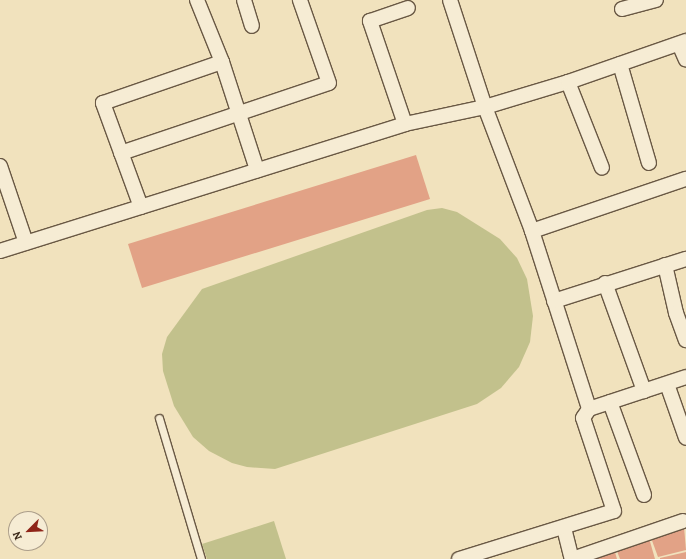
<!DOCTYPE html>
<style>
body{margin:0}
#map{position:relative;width:686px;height:559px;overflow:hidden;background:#f1e2bd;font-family:Alegreya,serif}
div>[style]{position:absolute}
.green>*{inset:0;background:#c2c18c}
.building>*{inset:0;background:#e2a286}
.roads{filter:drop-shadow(1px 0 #695844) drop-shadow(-1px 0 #695844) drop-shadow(0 1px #695844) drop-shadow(0 -1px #695844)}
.lane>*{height:7px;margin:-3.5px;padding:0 3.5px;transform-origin:3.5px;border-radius:3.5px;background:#f6ecd4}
.street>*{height:14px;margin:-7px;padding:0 7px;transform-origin:7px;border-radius:7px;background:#f6ecd4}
span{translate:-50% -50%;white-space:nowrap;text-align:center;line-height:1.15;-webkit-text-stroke:3.5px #f6ecd4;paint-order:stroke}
.north{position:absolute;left:8px;top:511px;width:40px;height:40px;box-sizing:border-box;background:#f6ecd4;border:1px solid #ac9e8a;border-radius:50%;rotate:246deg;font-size:11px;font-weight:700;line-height:16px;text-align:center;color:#3c2a1b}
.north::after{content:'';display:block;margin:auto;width:14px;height:18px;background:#8f2418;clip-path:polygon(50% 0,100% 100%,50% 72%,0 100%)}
</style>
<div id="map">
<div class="green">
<i style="clip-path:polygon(442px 208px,457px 212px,500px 239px,517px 258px,527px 279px,533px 316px,530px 342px,519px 367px,501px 388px,477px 404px,275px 469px,247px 467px,232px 463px,209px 451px,193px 437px,174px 406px,163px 371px,162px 354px,167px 337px,202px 289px,427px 210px)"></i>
<i style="clip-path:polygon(274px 521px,286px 559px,207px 559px,202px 544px)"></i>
</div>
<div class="building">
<i style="clip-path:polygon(416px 155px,430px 199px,142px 288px,128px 244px)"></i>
<i style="clip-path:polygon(684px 527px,686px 550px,658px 557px,650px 535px)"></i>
<i style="clip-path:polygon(649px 538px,655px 559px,620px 559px,615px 546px)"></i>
<i style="clip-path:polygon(614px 549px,617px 559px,581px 559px)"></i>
<i style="clip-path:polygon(686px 552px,686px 559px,660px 559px,660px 558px)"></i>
</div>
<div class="roads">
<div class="lane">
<i style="left:159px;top:418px;width:147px;rotate:73.4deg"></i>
</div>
<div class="street">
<i style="left:197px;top:0;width:67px;rotate:68deg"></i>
<i style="left:222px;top:62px;width:114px;rotate:72deg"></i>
<i style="left:244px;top:0;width:27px;rotate:73deg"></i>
<i style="left:450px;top:0;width:113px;rotate:71.9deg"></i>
<i style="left:485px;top:107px;width:133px;rotate:69.2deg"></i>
<i style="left:532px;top:231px;width:187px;rotate:72.2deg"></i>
<i style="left:589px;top:409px;width:102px;rotate:-18.3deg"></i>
<i style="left:622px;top:9px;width:35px;rotate:-15deg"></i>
<i style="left:679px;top:44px;width:17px;rotate:66deg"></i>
<i style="left:620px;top:64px;width:103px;rotate:73.7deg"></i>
<i style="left:568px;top:82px;width:92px;rotate:68.4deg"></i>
<i style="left:405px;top:124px;width:109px;rotate:-108.8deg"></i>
<i style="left:370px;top:21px;width:40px;rotate:-18.9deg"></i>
<i style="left:121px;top:153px;width:219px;rotate:-18.6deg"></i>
<i style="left:329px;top:83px;width:88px;rotate:-109.3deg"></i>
<i style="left:0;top:166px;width:81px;rotate:71.3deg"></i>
<i style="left:141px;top:207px;width:111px;rotate:-110.1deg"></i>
<i style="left:103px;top:103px;width:126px;rotate:-19deg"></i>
<i style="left:532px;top:231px;width:163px;rotate:-18.7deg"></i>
<i style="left:0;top:251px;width:424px;rotate:-17.4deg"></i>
<i style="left:405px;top:124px;width:82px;rotate:-12deg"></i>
<i style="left:485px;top:107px;width:87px;rotate:-16.8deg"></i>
<i style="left:568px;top:82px;width:125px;rotate:-19.2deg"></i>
<i style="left:665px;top:265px;width:49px;rotate:77.1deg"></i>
<i style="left:676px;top:313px;width:29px;rotate:70deg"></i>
<i style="left:605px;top:283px;width:115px;rotate:70.1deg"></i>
<i style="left:554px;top:301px;width:139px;rotate:-17.7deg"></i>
<i style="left:667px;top:384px;width:57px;rotate:70.6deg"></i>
<i style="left:610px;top:402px;width:99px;rotate:69.9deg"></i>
<i style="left:564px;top:528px;width:32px;rotate:76deg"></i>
<i style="left:459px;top:559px;width:162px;rotate:-17.2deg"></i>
<i style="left:614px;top:511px;width:98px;rotate:-108.4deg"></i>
<i style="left:583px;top:418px;width:11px;rotate:-56deg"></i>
<i style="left:572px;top:559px;width:117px;rotate:-18.9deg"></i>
</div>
</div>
<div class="north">N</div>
</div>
